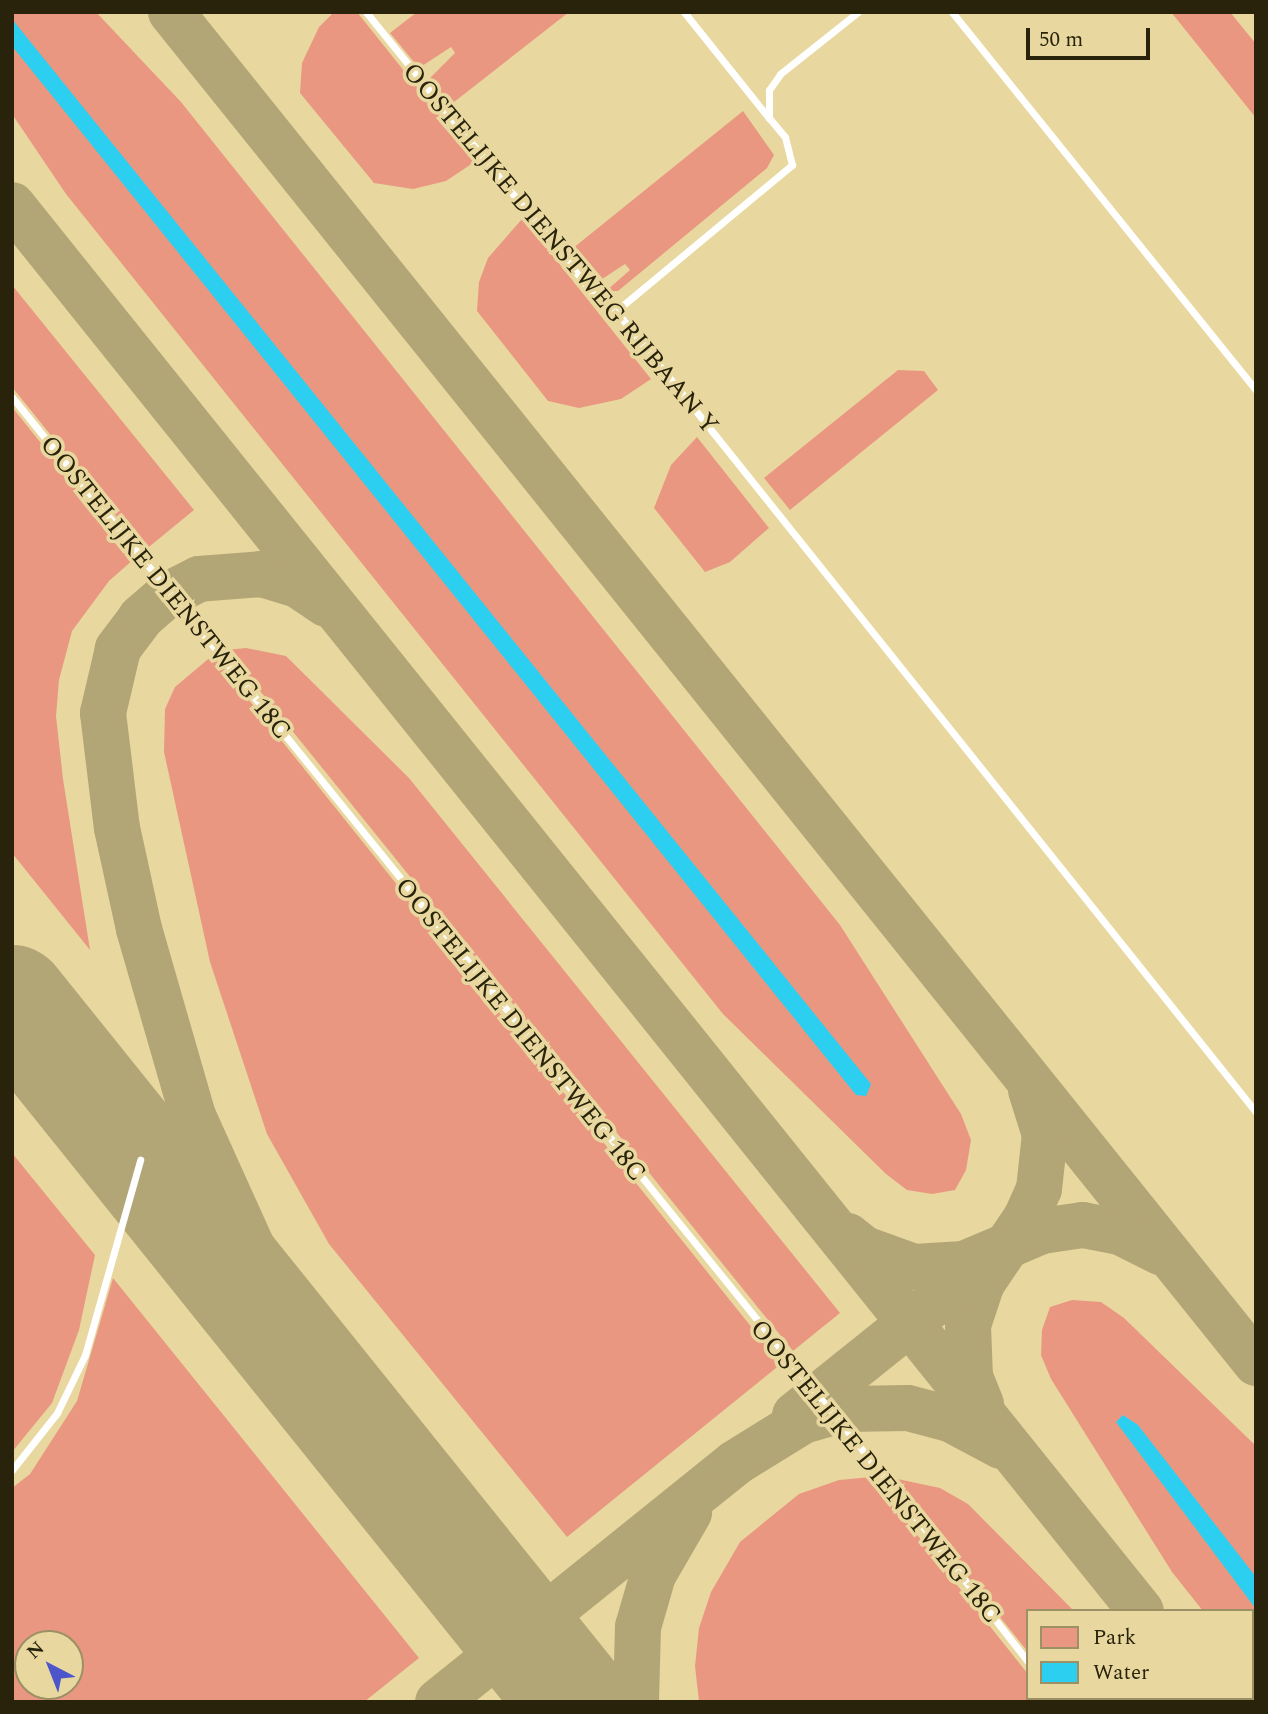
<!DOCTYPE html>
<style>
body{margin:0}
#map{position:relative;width:1268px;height:1714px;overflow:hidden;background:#e8d89f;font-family:Spectral,serif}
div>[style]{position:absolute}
.green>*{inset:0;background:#ea9781}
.water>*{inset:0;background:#2ccfef}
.taxiway>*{height:46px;margin:-23px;padding:0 23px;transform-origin:23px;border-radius:23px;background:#b3a676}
.runway>*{height:112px;margin:-56px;padding:0 56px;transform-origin:56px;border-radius:56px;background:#b3a676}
.service>*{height:7px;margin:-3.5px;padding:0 3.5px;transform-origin:3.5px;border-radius:3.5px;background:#fff}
span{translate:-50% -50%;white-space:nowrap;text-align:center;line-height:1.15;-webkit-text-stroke:7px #e8d89f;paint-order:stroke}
.street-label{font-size:26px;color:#29230c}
.frame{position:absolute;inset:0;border:14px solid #29230c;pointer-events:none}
.legend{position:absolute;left:1026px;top:1609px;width:228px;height:91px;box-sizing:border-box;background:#e8d89f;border:2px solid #9c9064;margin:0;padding:9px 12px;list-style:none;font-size:21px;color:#29230c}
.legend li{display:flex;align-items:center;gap:14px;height:35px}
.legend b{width:35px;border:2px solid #9c9064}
.north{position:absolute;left:14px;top:1630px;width:70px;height:70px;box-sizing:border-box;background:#e8d89f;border:2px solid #9c9064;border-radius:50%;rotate:318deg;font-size:19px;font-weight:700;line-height:28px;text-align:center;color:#29230c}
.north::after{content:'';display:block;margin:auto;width:24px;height:32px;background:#4d55cb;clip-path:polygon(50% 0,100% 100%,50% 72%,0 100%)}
.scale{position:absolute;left:1026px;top:28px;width:124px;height:32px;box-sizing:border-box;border:4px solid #29230c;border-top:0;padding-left:9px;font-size:21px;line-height:24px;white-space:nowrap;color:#29230c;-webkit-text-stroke:5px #e8d89f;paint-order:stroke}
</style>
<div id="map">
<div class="green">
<i style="clip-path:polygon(12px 12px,96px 12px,181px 102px,840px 925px,961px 1114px,971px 1140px,966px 1170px,955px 1190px,932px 1194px,907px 1190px,886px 1174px,723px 1014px,66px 194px,12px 114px)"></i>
<i style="clip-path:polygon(334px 12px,357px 12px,476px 161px,446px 181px,413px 189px,374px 183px,300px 93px,302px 63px,319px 27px)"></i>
<i style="clip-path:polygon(417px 12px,569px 12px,449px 106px,428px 80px,455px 53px,451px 47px,419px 68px,390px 33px)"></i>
<i style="clip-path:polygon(1171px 12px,1230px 12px,1256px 44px,1256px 118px)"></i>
<i style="clip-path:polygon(743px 111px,774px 155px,767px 168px,618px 291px,606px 291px,630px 270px,625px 264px,593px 285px,567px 253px)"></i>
<i style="clip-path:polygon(522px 219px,557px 261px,651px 379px,621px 399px,579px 408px,548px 401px,477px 311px,479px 282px,488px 258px)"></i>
<i style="clip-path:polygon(12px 285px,194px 510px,144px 551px,12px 387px)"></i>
<i style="clip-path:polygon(898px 370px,924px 371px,938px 390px,790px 510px,764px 478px)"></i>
<i style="clip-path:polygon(12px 407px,134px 559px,109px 581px,72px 631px,59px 680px,56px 716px,63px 779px,90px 950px,12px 853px)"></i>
<i style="clip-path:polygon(697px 437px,769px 528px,730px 562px,705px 572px,654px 508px,671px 465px)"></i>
<i style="clip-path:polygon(246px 648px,286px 656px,409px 778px,840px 1313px,793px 1351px,227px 650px)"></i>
<i style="clip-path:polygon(213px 655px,781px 1364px,567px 1537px,329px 1244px,267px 1134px,210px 962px,164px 752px,165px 709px,175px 687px)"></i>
<i style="clip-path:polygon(12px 1153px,95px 1255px,79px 1330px,52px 1403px,12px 1452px)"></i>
<i style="clip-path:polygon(evenodd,113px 1278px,419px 1658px,364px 1702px,12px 1702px,12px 1488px,30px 1474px,77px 1401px,113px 1278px,28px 1644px,70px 1644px,70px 1686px,28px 1686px,28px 1644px)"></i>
<i style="clip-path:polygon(1072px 1300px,1101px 1302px,1124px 1318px,1256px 1446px,1256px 1676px,1252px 1611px,1203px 1611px,1172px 1572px,1051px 1379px,1041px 1355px,1042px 1330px,1050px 1307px)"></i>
<i style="clip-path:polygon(871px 1477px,1028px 1674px,1028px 1698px,1051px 1702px,699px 1702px,695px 1666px,699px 1628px,711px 1592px,740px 1542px,799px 1494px,839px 1480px)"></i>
<i style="clip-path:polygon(888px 1477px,940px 1488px,968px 1504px,1074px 1611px,1028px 1611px,1028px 1652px)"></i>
</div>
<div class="water">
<i style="clip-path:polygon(12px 19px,871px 1084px,866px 1096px,856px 1095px,12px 46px)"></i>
<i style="clip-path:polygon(1123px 1415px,1138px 1425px,1256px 1577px,1256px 1609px,1116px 1422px)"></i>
</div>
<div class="taxiway">
<i style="left:171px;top:12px;width:1733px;rotate:51.23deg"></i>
<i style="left:12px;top:205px;width:1803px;rotate:51.24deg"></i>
<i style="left:326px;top:604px;width:34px;rotate:-146deg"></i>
<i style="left:298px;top:585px;width:38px;rotate:-163deg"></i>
<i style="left:262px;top:574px;width:63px;rotate:175.5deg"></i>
<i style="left:199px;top:579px;width:36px;rotate:153deg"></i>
<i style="left:167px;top:595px;width:35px;rotate:139deg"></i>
<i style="left:141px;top:618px;width:39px;rotate:127deg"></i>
<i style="left:118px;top:649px;width:66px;rotate:103.2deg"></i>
<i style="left:103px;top:713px;width:116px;rotate:83.1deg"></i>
<i style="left:117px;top:828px;width:103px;rotate:77.7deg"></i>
<i style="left:139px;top:929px;width:195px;rotate:73.9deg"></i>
<i style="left:193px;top:1116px;width:158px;rotate:65.7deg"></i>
<i style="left:258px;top:1260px;width:93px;rotate:60.9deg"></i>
<i style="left:303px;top:1341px;width:178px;rotate:55.8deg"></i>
<i style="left:848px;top:1236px;width:21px;rotate:39deg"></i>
<i style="left:864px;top:1249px;width:53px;rotate:19.8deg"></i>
<i style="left:914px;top:1267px;width:50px;rotate:-3.4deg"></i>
<i style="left:964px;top:1264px;width:85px;rotate:-22.9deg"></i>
<i style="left:1042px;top:1231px;width:41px;rotate:-8.3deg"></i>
<i style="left:1083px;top:1225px;width:38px;rotate:11deg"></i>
<i style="left:1120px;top:1232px;width:47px;rotate:26.6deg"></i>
<i style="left:981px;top:1404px;width:29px;rotate:-112deg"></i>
<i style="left:970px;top:1377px;width:52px;rotate:-92.2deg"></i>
<i style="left:968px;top:1325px;width:44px;rotate:-71.6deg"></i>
<i style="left:982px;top:1283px;width:78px;rotate:-55.9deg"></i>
<i style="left:1026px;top:1218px;width:32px;rotate:-66deg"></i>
<i style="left:1039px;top:1189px;width:54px;rotate:-83.7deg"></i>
<i style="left:1045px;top:1135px;width:47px;rotate:-107.3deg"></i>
<i style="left:795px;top:1415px;width:270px;rotate:-38.7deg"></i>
<i style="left:1212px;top:1698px;width:4px;rotate:63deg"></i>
<i style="left:438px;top:1702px;width:381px;rotate:-38.8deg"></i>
<i style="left:735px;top:1463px;width:80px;rotate:-31.7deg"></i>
<i style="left:803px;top:1421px;width:44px;rotate:-15.9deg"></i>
<i style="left:845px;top:1409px;width:63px;rotate:-0.9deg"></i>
<i style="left:908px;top:1408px;width:43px;rotate:14.7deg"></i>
<i style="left:950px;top:1419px;width:58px;rotate:27.9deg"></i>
<i style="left:636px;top:1702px;width:75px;rotate:-88.5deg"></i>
<i style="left:638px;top:1627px;width:54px;rotate:-73.9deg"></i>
<i style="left:653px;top:1575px;width:72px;rotate:-59.9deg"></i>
</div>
<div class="runway">
<i style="left:12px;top:1001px;width:899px;rotate:51.23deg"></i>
</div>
<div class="service">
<i style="left:366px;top:12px;width:376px;rotate:51.1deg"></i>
<i style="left:602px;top:305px;width:15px;rotate:23deg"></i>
<i style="left:616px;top:311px;width:1025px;rotate:51.38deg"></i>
<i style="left:684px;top:12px;width:136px;rotate:51.3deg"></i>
<i style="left:952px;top:12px;width:485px;rotate:51.2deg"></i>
<i style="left:616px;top:311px;width:229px;rotate:-39.7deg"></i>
<i style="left:792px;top:165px;width:29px;rotate:-104deg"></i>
<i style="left:785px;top:137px;width:25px;rotate:-130deg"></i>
<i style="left:769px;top:118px;width:28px;rotate:-90deg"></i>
<i style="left:769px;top:90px;width:19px;rotate:-55deg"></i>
<i style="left:780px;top:74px;width:100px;rotate:-38.5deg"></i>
<i style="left:12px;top:397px;width:1389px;rotate:51.08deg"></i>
<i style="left:885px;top:1478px;width:233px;rotate:52.1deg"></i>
<i style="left:12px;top:1470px;width:73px;rotate:-51.7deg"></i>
<i style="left:57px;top:1413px;width:64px;rotate:-64.2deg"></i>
<i style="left:85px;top:1355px;width:203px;rotate:-74.2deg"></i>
<i style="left:1057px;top:1698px;width:5px;rotate:53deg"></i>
</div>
<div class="street-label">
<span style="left:560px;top:249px;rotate:50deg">OOSTELIJKE DIENSTWEG RIJBAAN Y</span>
<span style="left:165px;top:588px;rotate:51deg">OOSTELIJKE DIENSTWEG 18C</span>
<span style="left:520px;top:1030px;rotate:51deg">OOSTELIJKE DIENSTWEG 18C</span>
<span style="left:875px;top:1472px;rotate:51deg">OOSTELIJKE DIENSTWEG 18C</span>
</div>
<div class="frame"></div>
<ul class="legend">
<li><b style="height:19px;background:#ea9781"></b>Park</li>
<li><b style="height:19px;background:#2ccfef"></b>Water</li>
</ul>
<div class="north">N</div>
<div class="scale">50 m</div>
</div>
